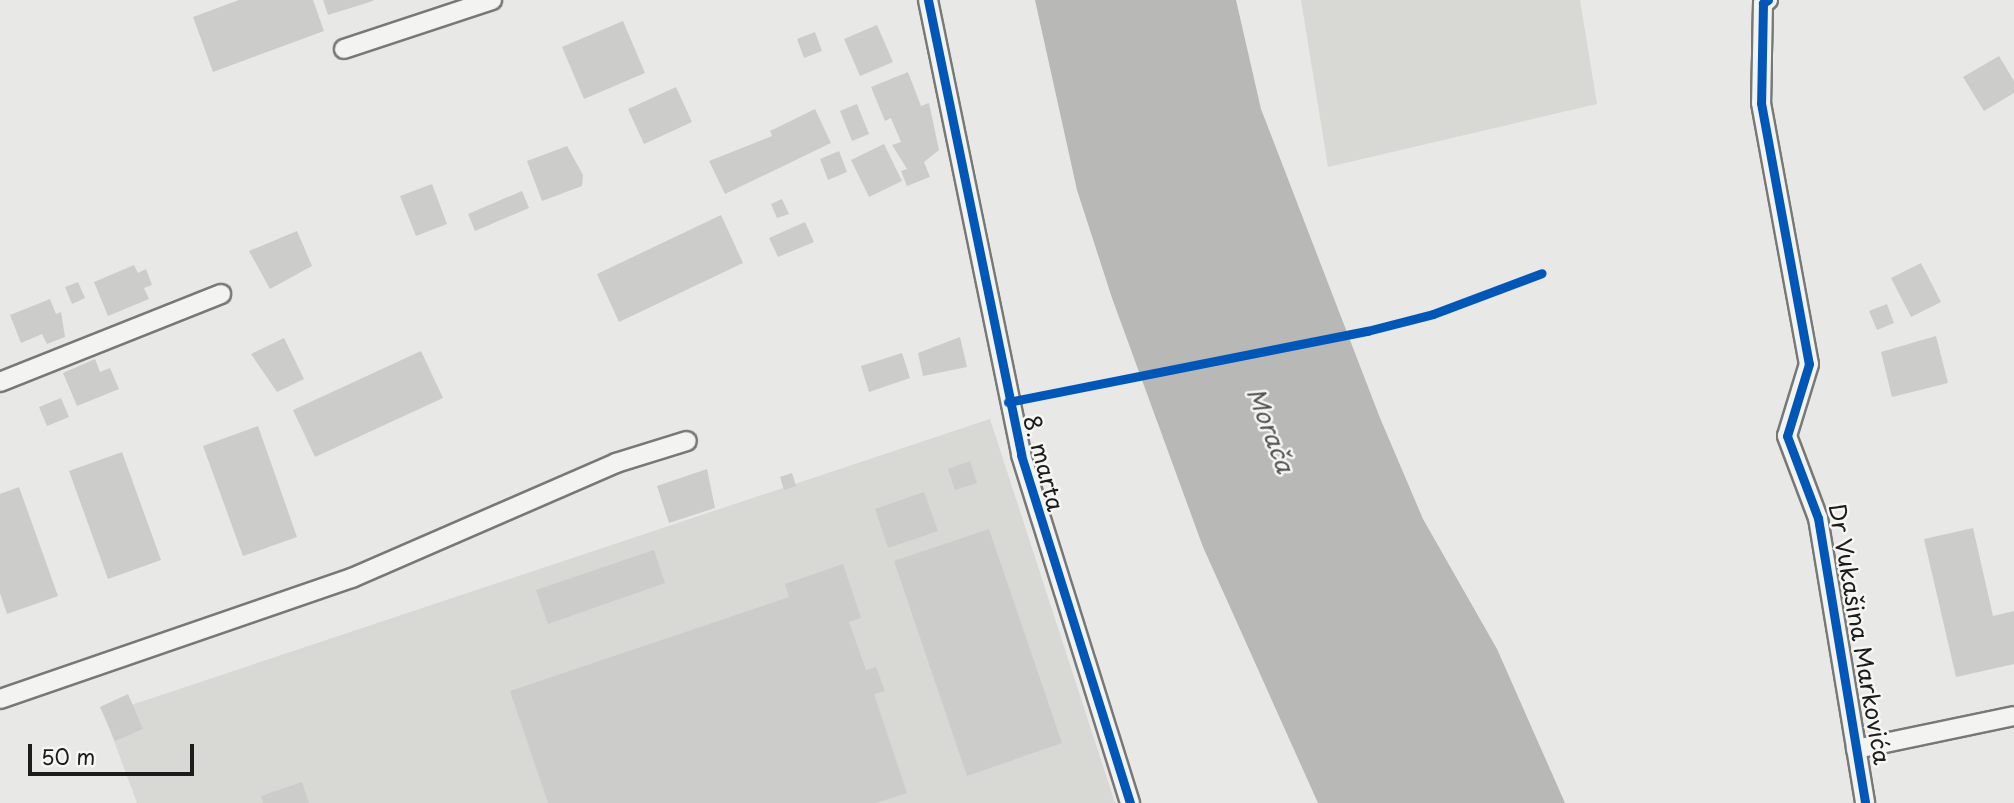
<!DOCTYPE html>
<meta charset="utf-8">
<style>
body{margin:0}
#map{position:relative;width:2014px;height:803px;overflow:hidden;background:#e8e8e6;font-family:"Playpen Sans",sans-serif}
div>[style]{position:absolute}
.built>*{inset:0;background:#d8d8d5}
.water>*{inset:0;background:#b8b8b6}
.building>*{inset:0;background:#ccccca}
.roads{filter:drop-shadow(2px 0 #787877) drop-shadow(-2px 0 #787877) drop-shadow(0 2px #787877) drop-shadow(0 -2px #787877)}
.minor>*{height:18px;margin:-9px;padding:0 9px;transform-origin:9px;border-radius:9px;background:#f3f3f1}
.cycleway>*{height:9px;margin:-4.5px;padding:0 4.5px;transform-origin:4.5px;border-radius:4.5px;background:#0057b8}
span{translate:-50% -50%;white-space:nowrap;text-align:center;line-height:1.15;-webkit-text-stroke:5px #f6f6f2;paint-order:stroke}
.street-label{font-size:23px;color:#1c1c1c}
.water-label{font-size:24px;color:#525251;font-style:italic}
.scale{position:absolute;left:28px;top:744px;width:166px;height:32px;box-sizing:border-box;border:4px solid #1c1c1c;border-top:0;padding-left:9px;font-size:21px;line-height:24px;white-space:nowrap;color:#1c1c1c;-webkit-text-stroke:5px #f6f6f2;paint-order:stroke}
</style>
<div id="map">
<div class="built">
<i style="clip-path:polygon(1301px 0,1580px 0,1597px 104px,1328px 167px)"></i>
<i style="clip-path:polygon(990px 419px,1115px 803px,137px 803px,104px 714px)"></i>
</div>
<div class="water">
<i style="clip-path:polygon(1035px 0,1236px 0,1261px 109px,1380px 418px,1423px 519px,1497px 649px,1565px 803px,1318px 803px,1203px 547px,1112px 298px,1077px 190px)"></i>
</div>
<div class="building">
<i style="clip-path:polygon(239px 0,313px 0,324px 31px,213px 72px,193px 17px)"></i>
<i style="clip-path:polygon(323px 0,373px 0,373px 1px,328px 15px)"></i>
<i style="clip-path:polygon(623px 21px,645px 73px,584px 99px,562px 47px)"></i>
<i style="clip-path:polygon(877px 25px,893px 62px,860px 76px,844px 39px)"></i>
<i style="clip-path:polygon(815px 32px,822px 51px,804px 58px,797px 39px)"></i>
<i style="clip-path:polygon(1999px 56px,2014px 81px,2014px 93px,1984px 111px,1963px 77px)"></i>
<i style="clip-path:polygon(908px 72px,921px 106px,929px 103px,939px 150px,924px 162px,930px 177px,907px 186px,901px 171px,907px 169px,892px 145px,901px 142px,891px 118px,885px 121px,871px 87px)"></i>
<i style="clip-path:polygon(676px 87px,692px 122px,644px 144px,628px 109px)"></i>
<i style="clip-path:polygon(857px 104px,869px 134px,852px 141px,840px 111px)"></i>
<i style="clip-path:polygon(815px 109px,831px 143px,725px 194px,709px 161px,772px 136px,770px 131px)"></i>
<i style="clip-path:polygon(884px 144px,902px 181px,869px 197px,851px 160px)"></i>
<i style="clip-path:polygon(567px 146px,583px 175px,582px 186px,542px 201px,527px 161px)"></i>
<i style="clip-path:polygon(839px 151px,847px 172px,828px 180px,820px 159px)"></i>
<i style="clip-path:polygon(432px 184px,447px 224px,416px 236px,400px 196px)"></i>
<i style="clip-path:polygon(522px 191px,529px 208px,475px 231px,468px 214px)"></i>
<i style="clip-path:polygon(782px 199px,789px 214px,777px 218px,771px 204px)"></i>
<i style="clip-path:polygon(721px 215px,743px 263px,619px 322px,597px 274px)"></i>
<i style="clip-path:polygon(805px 222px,814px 242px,778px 257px,769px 238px)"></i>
<i style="clip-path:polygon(297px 231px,312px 266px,270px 289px,249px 251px)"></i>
<i style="clip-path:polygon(1921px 263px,1941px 302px,1911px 317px,1891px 278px)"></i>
<i style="clip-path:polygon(134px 265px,138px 273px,146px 269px,152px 285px,144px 288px,149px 299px,108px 316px,94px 282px)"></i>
<i style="clip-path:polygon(78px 282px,85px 298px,72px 304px,65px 287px)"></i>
<i style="clip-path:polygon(50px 299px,56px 314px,61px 312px,65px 337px,47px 344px,42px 334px,21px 343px,10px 315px)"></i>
<i style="clip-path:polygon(1887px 304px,1894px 323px,1877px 330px,1869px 311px)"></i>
<i style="clip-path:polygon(1936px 336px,1948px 383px,1892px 397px,1881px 352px)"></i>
<i style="clip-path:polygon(960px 337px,967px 367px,923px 376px,918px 353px)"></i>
<i style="clip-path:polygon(284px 338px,304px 379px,277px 392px,251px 354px)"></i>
<i style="clip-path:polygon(421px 351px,443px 398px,315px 457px,293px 410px)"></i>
<i style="clip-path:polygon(902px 353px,910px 378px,869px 392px,861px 366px)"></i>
<i style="clip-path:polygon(95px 359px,100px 372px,110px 368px,119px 389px,77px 406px,63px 373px)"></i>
<i style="clip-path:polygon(61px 398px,69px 417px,47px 426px,39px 407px)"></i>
<i style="clip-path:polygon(258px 426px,297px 537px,243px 556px,203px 446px)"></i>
<i style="clip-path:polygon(122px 452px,161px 560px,108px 579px,69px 471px)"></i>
<i style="clip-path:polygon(970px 461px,977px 483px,955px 490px,948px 469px)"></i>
<i style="clip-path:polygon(707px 469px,715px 508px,669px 523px,657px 486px)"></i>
<i style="clip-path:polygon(792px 473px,796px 486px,784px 490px,780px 477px)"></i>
<i style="clip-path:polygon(19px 487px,58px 596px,7px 614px,0 593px,0 494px)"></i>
<i style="clip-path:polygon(924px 492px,938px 531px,888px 548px,875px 509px)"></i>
<i style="clip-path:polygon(1973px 528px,1993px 616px,2014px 611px,2014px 664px,1956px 677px,1924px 539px)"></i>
<i style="clip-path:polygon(989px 529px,1062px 743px,967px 776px,894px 561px)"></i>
<i style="clip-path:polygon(654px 550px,665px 583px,548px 624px,536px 590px)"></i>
<i style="clip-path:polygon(843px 564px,861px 618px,849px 622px,866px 670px,876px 667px,885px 691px,874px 694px,907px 793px,876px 803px,548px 803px,510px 691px,789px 597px,785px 584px)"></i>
<i style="clip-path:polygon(128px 694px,143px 729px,115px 741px,100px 707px)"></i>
<i style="clip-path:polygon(302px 782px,309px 803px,263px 803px,261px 796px)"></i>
</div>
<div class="roads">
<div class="minor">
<i style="left:928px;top:0;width:464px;rotate:78.4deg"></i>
<i style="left:1021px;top:455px;width:365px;rotate:72.6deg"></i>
<i style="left:1768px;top:0;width:6px;rotate:149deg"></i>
<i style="left:1763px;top:3px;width:100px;rotate:91.1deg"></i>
<i style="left:1761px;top:103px;width:265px;rotate:79.6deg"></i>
<i style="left:1809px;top:364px;width:75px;rotate:107deg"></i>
<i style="left:1787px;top:436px;width:88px;rotate:69.3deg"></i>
<i style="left:1818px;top:518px;width:289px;rotate:80.6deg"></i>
<i style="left:344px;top:49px;width:156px;rotate:-18.3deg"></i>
<i style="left:0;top:382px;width:238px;rotate:-21.7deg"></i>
<i style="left:0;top:699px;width:372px;rotate:-19deg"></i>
<i style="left:352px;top:578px;width:288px;rotate:-23.5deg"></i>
<i style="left:616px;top:463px;width:74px;rotate:-17.2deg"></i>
<i style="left:1856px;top:749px;width:161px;rotate:-11.8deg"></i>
</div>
</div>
<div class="cycleway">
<i style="left:928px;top:0;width:464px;rotate:78.4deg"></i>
<i style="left:1021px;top:455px;width:365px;rotate:72.6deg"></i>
<i style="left:1768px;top:0;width:6px;rotate:149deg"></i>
<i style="left:1763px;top:3px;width:100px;rotate:91.1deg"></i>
<i style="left:1761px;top:103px;width:265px;rotate:79.6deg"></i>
<i style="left:1809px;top:364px;width:75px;rotate:107deg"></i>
<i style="left:1787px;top:436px;width:88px;rotate:69.3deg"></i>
<i style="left:1818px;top:518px;width:289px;rotate:80.6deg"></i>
<i style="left:1008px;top:402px;width:366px;rotate:-11.2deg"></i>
<i style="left:1367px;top:331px;width:68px;rotate:-14.4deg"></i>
<i style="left:1433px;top:314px;width:116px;rotate:-20.6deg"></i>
</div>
<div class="street-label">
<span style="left:1044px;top:463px;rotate:75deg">8. marta</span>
<span style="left:1860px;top:634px;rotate:80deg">Dr Vukašina Markovića</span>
</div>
<div class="water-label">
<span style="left:1271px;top:430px;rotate:69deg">Morača</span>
</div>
<div class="scale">50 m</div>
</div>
